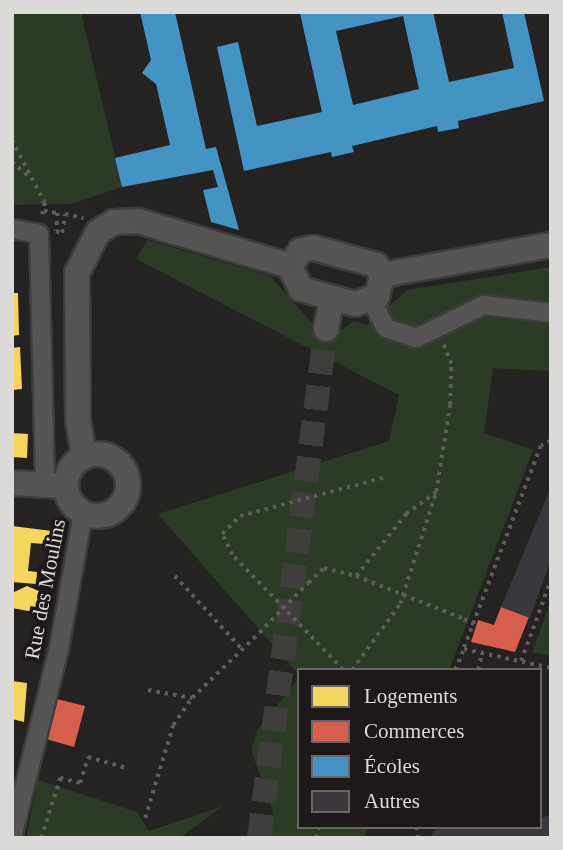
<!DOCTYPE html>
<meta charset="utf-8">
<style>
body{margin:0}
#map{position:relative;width:563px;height:850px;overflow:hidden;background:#242322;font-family:"Times New Roman",serif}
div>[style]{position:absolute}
.green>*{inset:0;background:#2c3b25}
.homes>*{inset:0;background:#f6d55c}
.shops>*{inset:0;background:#d6604d}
.schools>*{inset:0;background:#4393c3}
.building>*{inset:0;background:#3a383d}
.secondary-tunnel>*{height:24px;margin-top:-12px;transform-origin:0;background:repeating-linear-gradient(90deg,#403e3d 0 24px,transparent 0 36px)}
.path>*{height:3.5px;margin-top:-1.75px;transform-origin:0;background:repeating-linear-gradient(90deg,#5d5c5b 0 3.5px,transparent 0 8.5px)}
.roads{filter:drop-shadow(2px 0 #3e3d3d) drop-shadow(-2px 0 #3e3d3d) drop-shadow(0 2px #3e3d3d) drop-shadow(0 -2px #3e3d3d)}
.street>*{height:18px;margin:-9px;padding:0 9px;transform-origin:9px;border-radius:9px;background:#565554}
.secondary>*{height:24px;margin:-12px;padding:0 12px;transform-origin:12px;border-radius:12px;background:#565554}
.secondary>.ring{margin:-12px;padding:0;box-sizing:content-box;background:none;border:24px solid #565554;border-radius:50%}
.path-bridge>*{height:3.5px;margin-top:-1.75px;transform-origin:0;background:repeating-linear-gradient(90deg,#5d5c5b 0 3.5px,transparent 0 8.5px)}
span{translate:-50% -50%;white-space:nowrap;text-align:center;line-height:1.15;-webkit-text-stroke:7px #1c1918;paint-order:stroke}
.street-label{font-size:21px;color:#dcdad9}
.frame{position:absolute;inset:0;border:14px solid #dcdad9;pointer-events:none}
.legend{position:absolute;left:297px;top:668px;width:245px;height:161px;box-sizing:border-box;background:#1c1918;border:2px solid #696665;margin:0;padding:9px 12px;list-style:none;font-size:21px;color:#dcdad9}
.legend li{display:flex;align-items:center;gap:14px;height:35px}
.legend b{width:35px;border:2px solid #696665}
</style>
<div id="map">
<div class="green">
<i style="clip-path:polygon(12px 12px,81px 12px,122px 187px,71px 204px,12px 205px)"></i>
<i style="clip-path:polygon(148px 240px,270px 276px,316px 328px,336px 334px,354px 321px,367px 325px,407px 290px,551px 267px,551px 371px,493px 368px,484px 433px,533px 450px,449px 670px,299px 670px,299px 675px,158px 514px,389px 441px,399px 395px,136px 259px)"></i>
<i style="clip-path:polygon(551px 601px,551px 656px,532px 652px)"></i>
<i style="clip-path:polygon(299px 678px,299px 827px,367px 827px,365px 838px,271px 838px,273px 812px,251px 749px,258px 729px)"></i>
<i style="clip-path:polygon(38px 780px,137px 812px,149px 831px,223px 806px,179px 838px,26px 838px)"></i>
</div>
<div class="homes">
<i style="clip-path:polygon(12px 293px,18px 293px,19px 335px,12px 336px)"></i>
<i style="clip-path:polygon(20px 347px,22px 389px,12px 390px,12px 348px)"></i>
<i style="clip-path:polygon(12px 433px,28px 434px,27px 458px,12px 457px)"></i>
<i style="clip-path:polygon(12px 526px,60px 532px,58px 545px,31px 543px,28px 571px,37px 572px,36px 584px,12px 582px)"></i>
<i style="clip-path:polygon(27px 586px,48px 595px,45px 614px,12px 608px,12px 593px)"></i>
<i style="clip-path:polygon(12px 681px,27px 683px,24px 722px,12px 719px)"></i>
</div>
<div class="shops">
<i style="clip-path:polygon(501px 607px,529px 617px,515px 652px,471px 642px,478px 620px,494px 625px)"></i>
<i style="clip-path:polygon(57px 699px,85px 706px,74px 747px,46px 739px)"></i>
</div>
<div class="schools">
<i style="clip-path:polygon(140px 12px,175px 12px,206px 149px,216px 147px,239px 230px,211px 222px,203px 190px,218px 187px,213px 170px,122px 187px,115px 158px,170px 145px,156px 84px,142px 73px,151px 60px)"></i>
<i style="clip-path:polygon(evenodd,433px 12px,449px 82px,514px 68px,502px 12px,524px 12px,544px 101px,458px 121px,459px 128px,438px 132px,437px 126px,352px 146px,354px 152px,332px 157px,331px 152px,244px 171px,217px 47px,238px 42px,257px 126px,322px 112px,300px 13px,433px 12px,403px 16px,419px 89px,353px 105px,336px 31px,403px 16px)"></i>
</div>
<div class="building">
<i style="clip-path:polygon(551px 487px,551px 559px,530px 618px,501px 607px)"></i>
<i style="clip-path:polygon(551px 815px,551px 838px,429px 838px,438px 827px,540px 827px,540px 818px)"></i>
</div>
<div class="secondary-tunnel">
<i style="left:259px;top:838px;width:513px;rotate:-82.5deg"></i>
</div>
<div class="path">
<i style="left:12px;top:140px;width:71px;rotate:62.4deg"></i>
<i style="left:45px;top:203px;width:14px;rotate:102deg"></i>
<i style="left:12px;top:162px;width:23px;rotate:40deg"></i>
<i style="left:44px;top:211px;width:14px;rotate:8deg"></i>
<i style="left:58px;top:213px;width:18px;rotate:96deg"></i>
<i style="left:56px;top:231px;width:6px;rotate:18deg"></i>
<i style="left:62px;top:233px;width:19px;rotate:-81deg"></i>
<i style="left:65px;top:214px;width:19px;rotate:12deg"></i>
<i style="left:551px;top:441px;width:11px;rotate:153deg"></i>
<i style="left:541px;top:446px;width:217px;rotate:110.8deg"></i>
<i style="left:464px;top:649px;width:89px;rotate:12.3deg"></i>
<i style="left:175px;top:576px;width:99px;rotate:47.5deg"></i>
<i style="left:308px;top:583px;width:22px;rotate:-43deg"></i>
<i style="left:324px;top:568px;width:33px;rotate:14deg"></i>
<i style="left:356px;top:576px;width:80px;rotate:-51.1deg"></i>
<i style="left:406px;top:514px;width:37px;rotate:-36deg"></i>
<i style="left:464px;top:619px;width:11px;rotate:27deg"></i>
<i style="left:521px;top:661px;width:87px;rotate:-69.9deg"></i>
<i style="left:343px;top:670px;width:160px;rotate:-134deg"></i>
<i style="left:232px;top:555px;width:23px;rotate:-115deg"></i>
<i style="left:222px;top:534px;width:25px;rotate:-45deg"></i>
<i style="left:240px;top:516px;width:148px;rotate:-14.9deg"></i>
<i style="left:352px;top:670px;width:82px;rotate:-54deg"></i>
<i style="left:400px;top:604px;width:118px;rotate:-72.2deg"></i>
<i style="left:436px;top:492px;width:88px;rotate:-80.9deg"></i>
<i style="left:450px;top:405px;width:41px;rotate:-88.6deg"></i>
<i style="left:451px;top:364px;width:22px;rotate:-111deg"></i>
<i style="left:455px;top:670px;width:23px;rotate:-67deg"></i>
<i style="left:478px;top:670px;width:17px;rotate:-77deg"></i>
<i style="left:148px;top:690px;width:45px;rotate:10.3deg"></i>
<i style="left:192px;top:698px;width:93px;rotate:-44.1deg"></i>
<i style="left:145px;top:818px;width:97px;rotate:-73.2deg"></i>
<i style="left:173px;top:725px;width:33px;rotate:-55deg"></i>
<i style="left:417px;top:827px;width:11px;rotate:85deg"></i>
<i style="left:41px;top:838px;width:63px;rotate:-72.4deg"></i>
<i style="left:60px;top:778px;width:21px;rotate:14deg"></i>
<i style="left:80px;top:783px;width:27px;rotate:-73deg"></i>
<i style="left:88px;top:757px;width:40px;rotate:16deg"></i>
<i style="left:316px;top:838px;width:11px;rotate:-75deg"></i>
</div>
<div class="roads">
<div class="street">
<i style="left:12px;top:229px;width:27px;rotate:10deg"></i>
<i style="left:39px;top:234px;width:252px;rotate:88.6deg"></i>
<i style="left:372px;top:301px;width:30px;rotate:63deg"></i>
<i style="left:386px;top:328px;width:32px;rotate:18deg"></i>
<i style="left:416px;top:338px;width:76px;rotate:-25.9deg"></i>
<i style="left:484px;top:305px;width:67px;rotate:6.8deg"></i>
<i style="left:12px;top:837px;width:194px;rotate:-76deg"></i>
<i style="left:59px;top:649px;width:138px;rotate:-80deg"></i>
</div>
<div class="secondary">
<i style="left:314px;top:248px;width:64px;rotate:15.3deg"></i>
<i style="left:376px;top:265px;width:12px;rotate:59deg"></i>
<i style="left:382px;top:275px;width:22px;rotate:103deg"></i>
<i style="left:377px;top:296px;width:23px;rotate:160deg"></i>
<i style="left:355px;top:304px;width:56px;rotate:-164.5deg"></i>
<i style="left:301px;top:289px;width:25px;rotate:-116deg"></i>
<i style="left:290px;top:266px;width:19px;rotate:-55deg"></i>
<i style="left:301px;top:250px;width:13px;rotate:-9deg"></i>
<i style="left:382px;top:275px;width:172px;rotate:-10.1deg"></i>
<i style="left:326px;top:329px;width:32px;rotate:-79deg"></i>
<i class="ring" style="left:66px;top:454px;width:38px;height:38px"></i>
<i style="left:84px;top:457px;width:36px;rotate:-99deg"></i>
<i style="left:78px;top:421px;width:148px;rotate:-90.4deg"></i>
<i style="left:77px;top:273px;width:46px;rotate:-62.9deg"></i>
<i style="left:98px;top:232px;width:19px;rotate:-32deg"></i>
<i style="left:114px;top:222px;width:24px;rotate:-2deg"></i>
<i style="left:138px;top:221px;width:159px;rotate:16.5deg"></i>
<i style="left:12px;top:483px;width:54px;rotate:3.2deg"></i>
</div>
</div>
<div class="path-bridge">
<i style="left:356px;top:576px;width:116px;rotate:21.7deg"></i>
<i style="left:259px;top:633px;width:70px;rotate:-45.6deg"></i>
</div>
<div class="street-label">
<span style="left:45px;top:589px;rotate:-79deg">Rue des Moulins</span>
</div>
<div class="frame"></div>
<ul class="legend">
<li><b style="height:19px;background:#f6d55c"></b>Logements</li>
<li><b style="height:19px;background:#d6604d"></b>Commerces</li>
<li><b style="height:19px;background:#4393c3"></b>Écoles</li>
<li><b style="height:19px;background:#3a383d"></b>Autres</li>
</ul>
</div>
